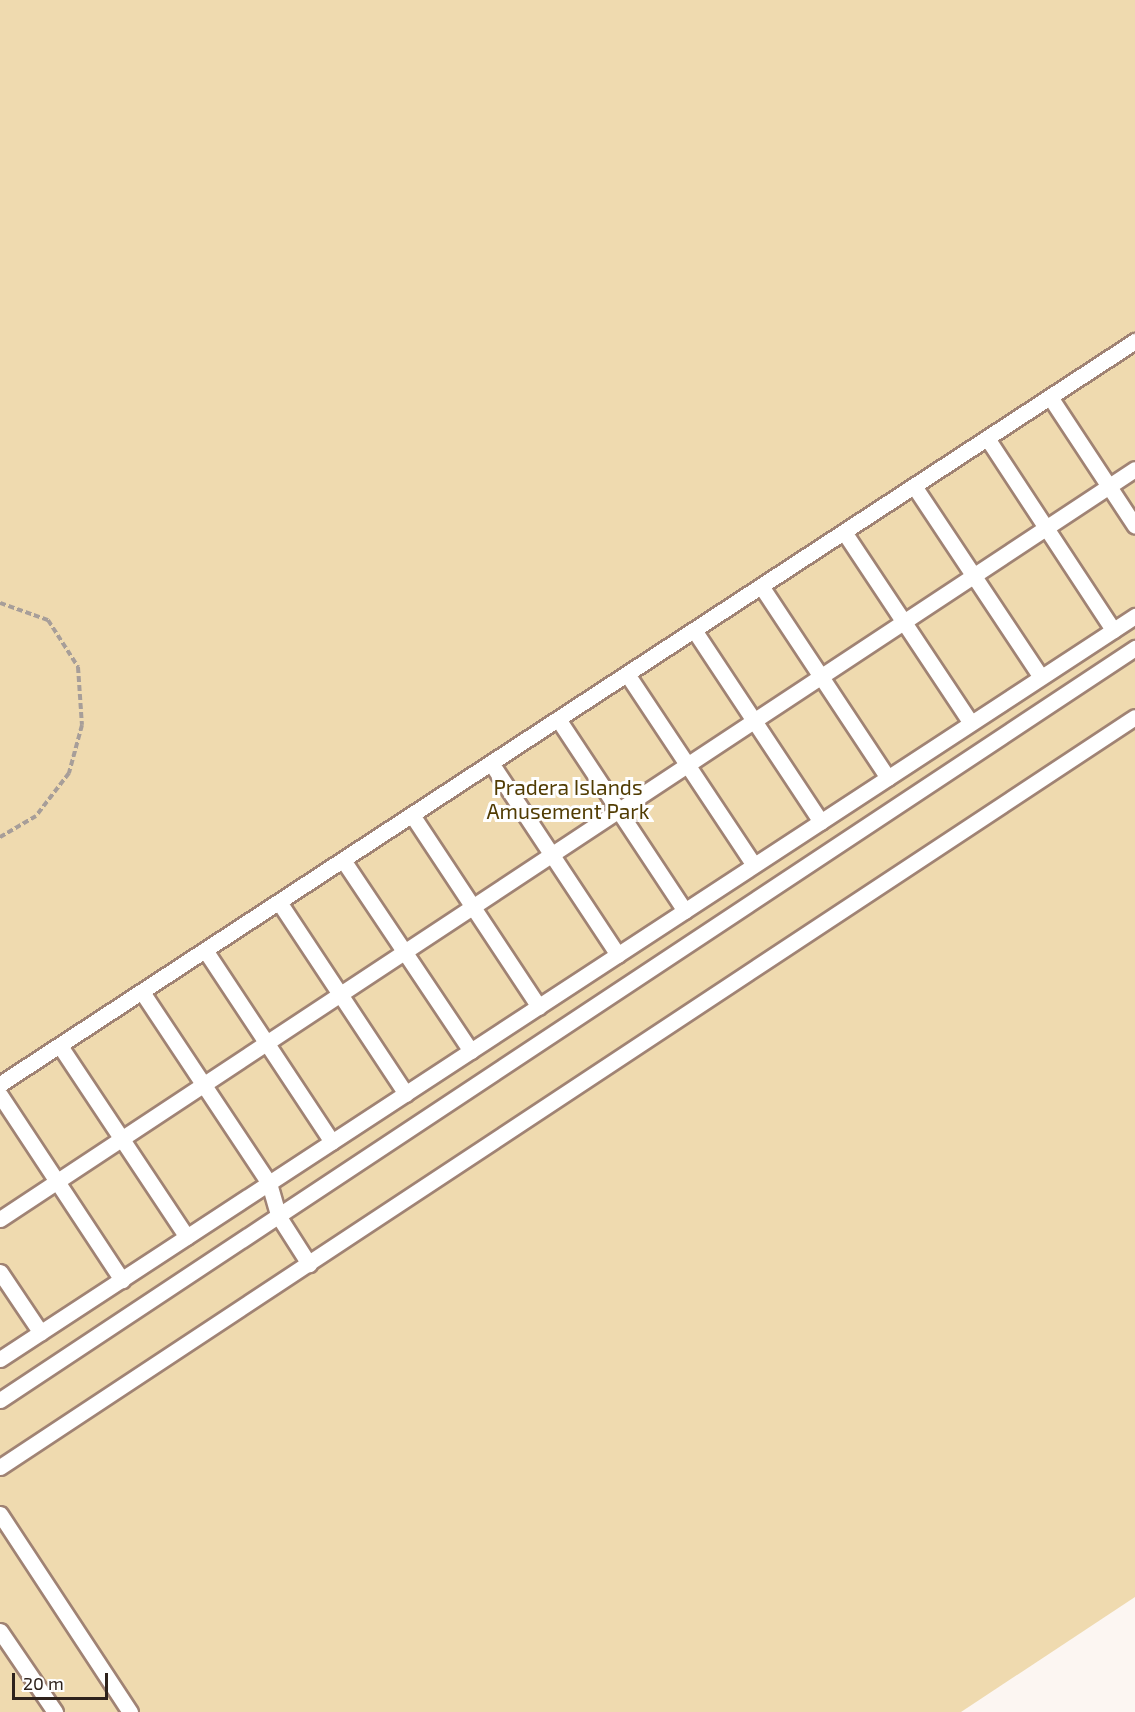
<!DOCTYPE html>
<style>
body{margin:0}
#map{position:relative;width:1135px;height:1712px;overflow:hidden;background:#fcf6f2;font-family:"Exo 2",sans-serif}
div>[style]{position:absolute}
.green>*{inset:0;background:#efdaaf}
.path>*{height:4px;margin-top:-2px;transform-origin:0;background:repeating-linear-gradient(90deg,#a79e99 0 6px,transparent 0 9px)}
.roads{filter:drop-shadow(2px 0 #a08374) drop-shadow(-2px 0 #a08374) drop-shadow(0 2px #a08374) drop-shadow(0 -2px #a08374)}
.service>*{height:15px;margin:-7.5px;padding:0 7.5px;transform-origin:7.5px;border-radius:7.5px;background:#fff}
span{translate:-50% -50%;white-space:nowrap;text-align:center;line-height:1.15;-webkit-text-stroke:6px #fff;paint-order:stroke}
.park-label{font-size:21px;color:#513c03}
.scale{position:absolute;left:12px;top:1673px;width:96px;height:27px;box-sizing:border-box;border:3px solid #2e221c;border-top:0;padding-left:8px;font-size:18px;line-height:21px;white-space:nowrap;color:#2e221c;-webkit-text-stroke:4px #fff;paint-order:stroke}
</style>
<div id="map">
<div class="green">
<i style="clip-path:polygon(0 0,1135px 0,1135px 1597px,961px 1712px,0 1712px)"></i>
</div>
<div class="path">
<i style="left:0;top:603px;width:51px;rotate:19.5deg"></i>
<i style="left:48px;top:620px;width:56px;rotate:57.4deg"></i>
<i style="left:78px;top:667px;width:58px;rotate:86.1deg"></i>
<i style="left:82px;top:725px;width:50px;rotate:105.2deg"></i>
<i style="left:69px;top:773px;width:54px;rotate:127.5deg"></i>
<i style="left:36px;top:816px;width:42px;rotate:149.7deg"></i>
</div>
<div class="roads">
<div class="service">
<i style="left:1050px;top:397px;width:154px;rotate:56.6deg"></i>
<i style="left:987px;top:438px;width:230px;rotate:56.7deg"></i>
<i style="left:914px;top:486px;width:229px;rotate:56.4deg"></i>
<i style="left:844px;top:532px;width:229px;rotate:56.4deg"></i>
<i style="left:761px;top:586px;width:230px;rotate:56.5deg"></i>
<i style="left:694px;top:630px;width:230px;rotate:56.5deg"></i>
<i style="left:627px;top:674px;width:229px;rotate:56.4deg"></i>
<i style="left:558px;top:719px;width:230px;rotate:56.5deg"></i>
<i style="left:491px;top:763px;width:230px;rotate:56.5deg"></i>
<i style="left:412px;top:815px;width:230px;rotate:56.5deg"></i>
<i style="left:343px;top:860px;width:230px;rotate:56.2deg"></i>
<i style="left:279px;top:902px;width:230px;rotate:56.5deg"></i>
<i style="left:205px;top:950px;width:230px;rotate:56.5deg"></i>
<i style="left:142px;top:992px;width:229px;rotate:56.4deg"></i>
<i style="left:269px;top:1183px;width:35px;rotate:74deg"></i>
<i style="left:279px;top:1217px;width:56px;rotate:57.4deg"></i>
<i style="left:60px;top:1046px;width:229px;rotate:56.4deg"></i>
<i style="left:0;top:1084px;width:1357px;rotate:-33.21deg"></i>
<i style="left:0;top:1095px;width:222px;rotate:56.6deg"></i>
<i style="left:0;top:1219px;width:1360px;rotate:-33.46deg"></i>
<i style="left:0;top:1272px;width:73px;rotate:56.1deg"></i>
<i style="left:0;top:1359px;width:1357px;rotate:-33.21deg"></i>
<i style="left:0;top:1400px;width:1362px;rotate:-33.53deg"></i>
<i style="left:0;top:1467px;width:1360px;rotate:-33.46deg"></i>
<i style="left:0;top:1514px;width:237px;rotate:56.7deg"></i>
<i style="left:0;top:1631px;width:98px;rotate:55.8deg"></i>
</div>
</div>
<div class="park-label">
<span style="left:568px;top:799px">Pradera Islands<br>Amusement Park</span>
</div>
<div class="scale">20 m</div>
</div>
